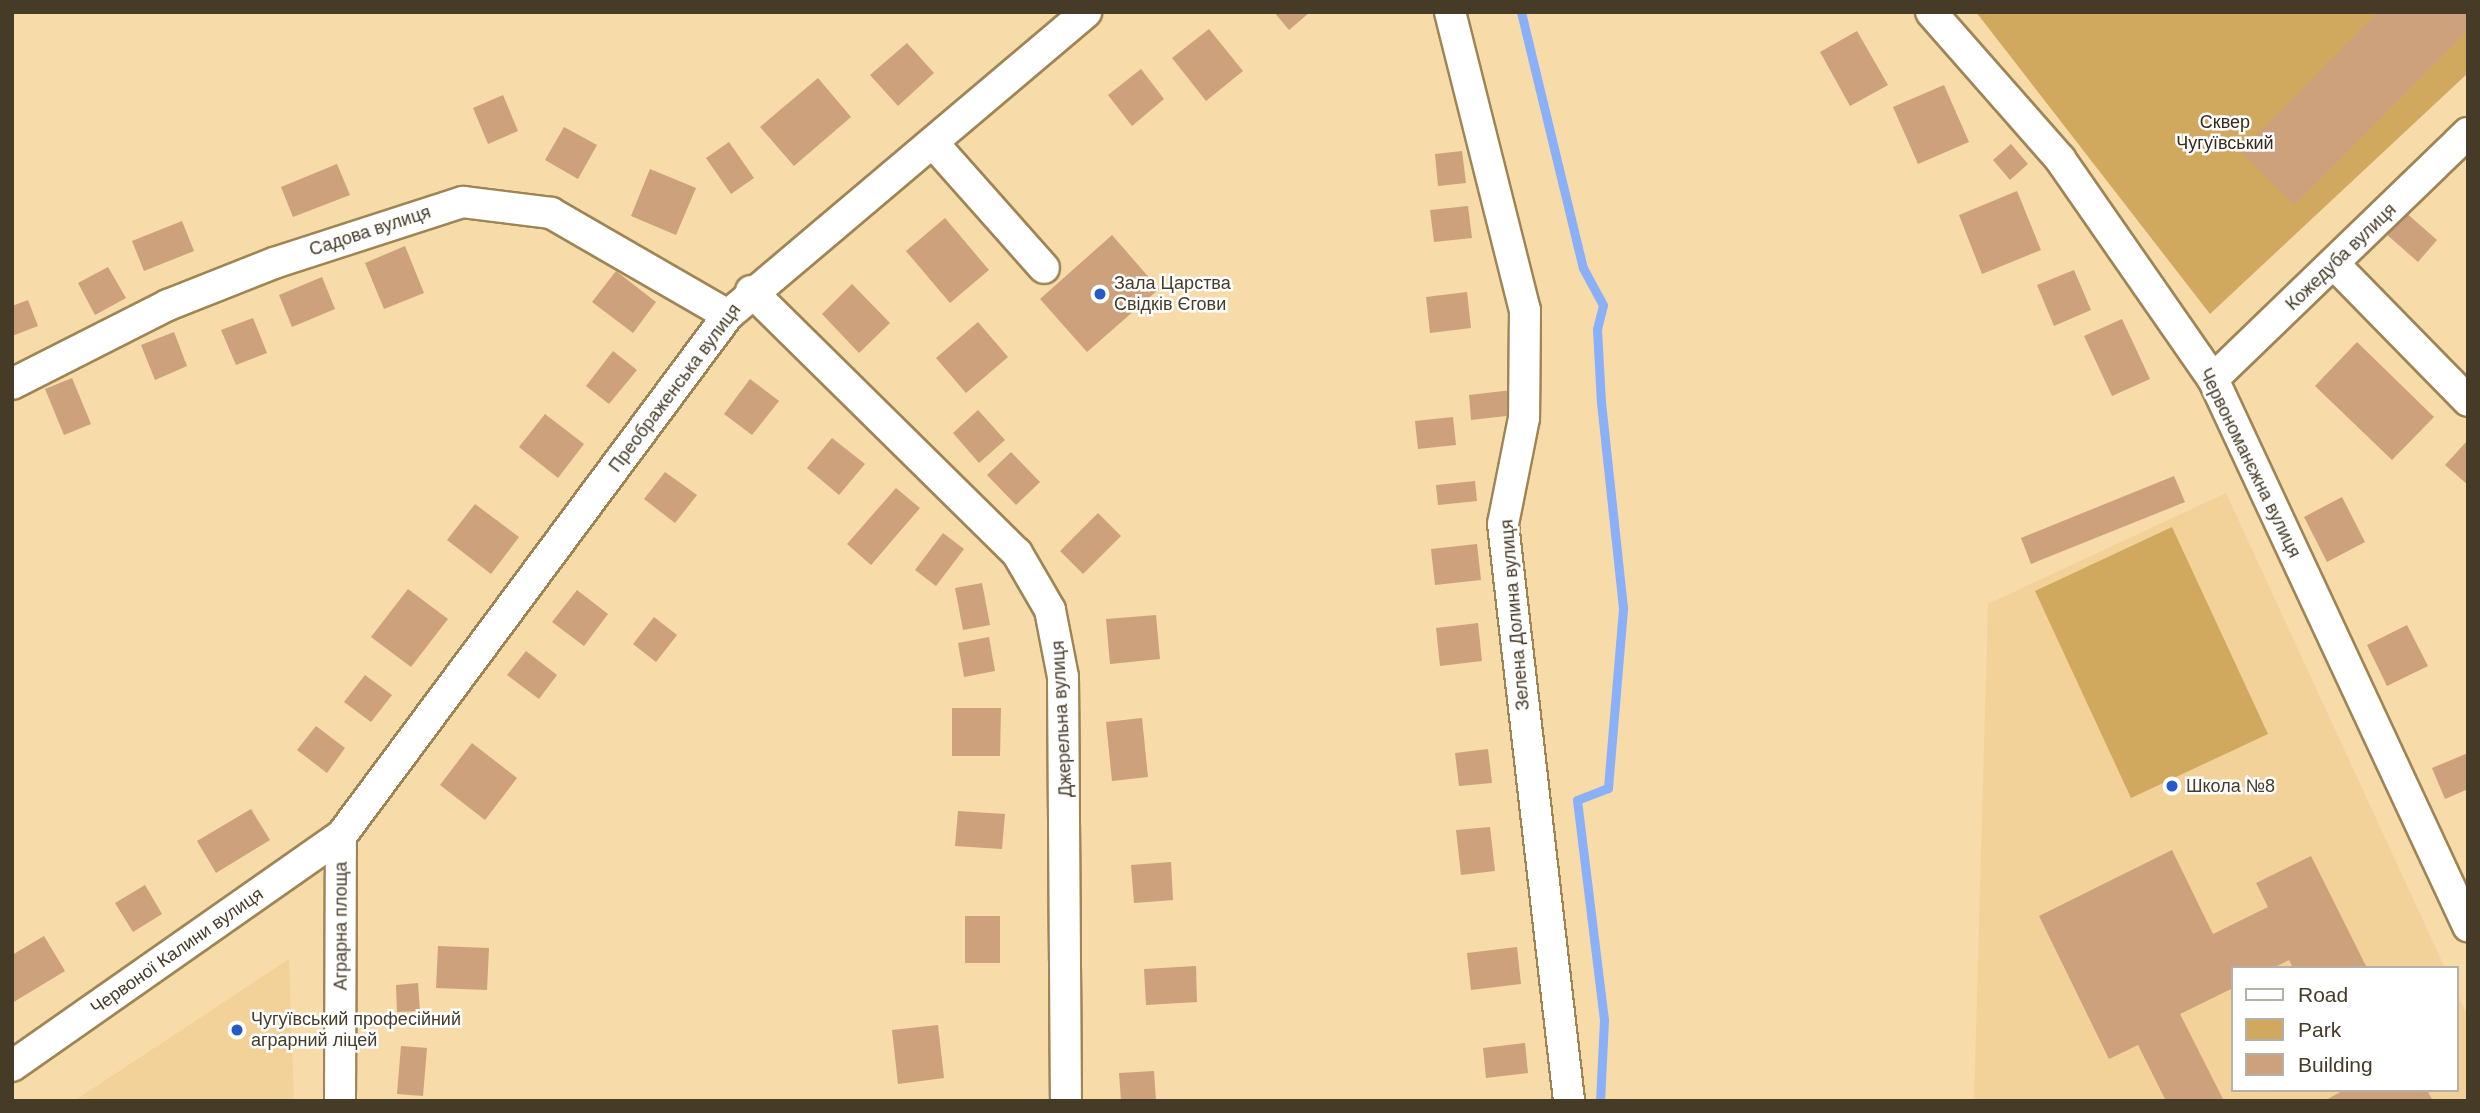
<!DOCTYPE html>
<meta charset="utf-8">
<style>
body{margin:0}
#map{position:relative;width:2480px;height:1113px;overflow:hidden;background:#f7dba9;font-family:Helvetica,sans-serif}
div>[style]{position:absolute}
.built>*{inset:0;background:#f2d299}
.green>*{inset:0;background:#d0a95e}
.stream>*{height:9px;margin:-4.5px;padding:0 4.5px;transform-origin:4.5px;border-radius:4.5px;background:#89b0f8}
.building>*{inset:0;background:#cca17c}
.roads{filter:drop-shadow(2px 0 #9f8556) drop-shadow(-2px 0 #9f8556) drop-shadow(0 2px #9f8556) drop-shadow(0 -2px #9f8556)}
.minor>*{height:30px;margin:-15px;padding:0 15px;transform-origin:15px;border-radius:15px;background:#fff}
.dots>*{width:19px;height:19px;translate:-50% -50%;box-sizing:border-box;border:4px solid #fff;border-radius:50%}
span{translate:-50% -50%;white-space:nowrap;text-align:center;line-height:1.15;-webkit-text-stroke:5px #fff;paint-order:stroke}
.park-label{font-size:18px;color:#362b19}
.street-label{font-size:18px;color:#463b27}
.poi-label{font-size:18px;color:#463b27}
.left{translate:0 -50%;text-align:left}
.frame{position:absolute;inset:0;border:14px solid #463b27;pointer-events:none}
.legend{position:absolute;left:2231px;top:966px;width:228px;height:126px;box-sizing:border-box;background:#fff;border:2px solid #b5b1a9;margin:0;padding:9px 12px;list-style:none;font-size:21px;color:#463b27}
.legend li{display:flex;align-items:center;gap:14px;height:35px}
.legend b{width:35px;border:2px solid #b5b1a9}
</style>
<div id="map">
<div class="built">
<i style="clip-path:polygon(2226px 493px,2445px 968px,2233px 968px,2233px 1090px,2457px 1090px,2457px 993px,2468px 1016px,2468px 1101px,1974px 1101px,1988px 604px)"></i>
<i style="clip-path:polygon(289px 959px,294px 1101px,74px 1101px)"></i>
</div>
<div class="green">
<i style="clip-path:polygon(1976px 12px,2468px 12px,2468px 73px,2210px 314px)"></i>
<i style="clip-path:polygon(2172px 527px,2268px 734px,2131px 798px,2035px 591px)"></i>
</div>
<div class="stream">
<i style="left:1521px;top:12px;width:263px;rotate:76.4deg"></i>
<i style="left:1583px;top:268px;width:42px;rotate:61.6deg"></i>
<i style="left:1603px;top:305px;width:25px;rotate:104deg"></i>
<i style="left:1597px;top:329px;width:73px;rotate:86.9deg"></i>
<i style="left:1601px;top:402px;width:208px;rotate:83.9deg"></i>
<i style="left:1623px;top:609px;width:180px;rotate:94.8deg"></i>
<i style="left:1608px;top:788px;width:33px;rotate:159deg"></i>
<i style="left:1577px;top:800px;width:222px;rotate:83deg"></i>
<i style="left:1604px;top:1020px;width:81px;rotate:92.8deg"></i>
</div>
<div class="building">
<i style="clip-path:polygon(1274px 12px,1310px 12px,1289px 30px)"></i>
<i style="clip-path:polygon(2378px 12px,2468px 12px,2468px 30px,2294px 205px,2240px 151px)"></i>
<i style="clip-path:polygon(1209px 29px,1243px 71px,1206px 101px,1172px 58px)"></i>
<i style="clip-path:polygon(1857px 31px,1888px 85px,1850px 106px,1820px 52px)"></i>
<i style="clip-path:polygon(907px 43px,934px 73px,898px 106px,870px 75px)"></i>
<i style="clip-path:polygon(1141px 69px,1164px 99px,1132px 126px,1108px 95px)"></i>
<i style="clip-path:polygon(818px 78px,851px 117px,794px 166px,760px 127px)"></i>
<i style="clip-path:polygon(1944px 85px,1969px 142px,1918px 164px,1893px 107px)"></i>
<i style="clip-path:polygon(503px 95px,518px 131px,488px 144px,473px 108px)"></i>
<i style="clip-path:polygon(564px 127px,597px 145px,578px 179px,545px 160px)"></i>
<i style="clip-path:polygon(729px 142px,754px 178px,731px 194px,706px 158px)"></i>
<i style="clip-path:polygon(2011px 144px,2028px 164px,2010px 180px,1993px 160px)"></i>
<i style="clip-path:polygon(1462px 151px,1466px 183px,1438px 186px,1435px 154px)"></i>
<i style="clip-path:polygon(337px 164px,350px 195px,293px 217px,281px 187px)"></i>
<i style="clip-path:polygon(650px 169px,696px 188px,676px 235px,631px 216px)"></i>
<i style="clip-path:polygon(2017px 191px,2041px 250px,1982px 274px,1959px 215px)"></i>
<i style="clip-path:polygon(1468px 206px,1472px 238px,1434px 242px,1430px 210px)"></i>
<i style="clip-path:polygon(2404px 211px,2437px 240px,2418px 262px,2385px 233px)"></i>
<i style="clip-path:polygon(945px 218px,989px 270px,950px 303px,906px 251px)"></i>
<i style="clip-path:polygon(182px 221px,194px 251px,144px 271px,132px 241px)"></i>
<i style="clip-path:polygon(1112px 235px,1159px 289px,1087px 352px,1040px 299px)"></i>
<i style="clip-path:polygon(405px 246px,424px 293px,384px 309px,365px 263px)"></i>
<i style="clip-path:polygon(108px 267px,126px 298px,95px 315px,78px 283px)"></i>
<i style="clip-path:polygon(2074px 270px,2091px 310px,2054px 326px,2037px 285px)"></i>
<i style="clip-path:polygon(616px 271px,656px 302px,633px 333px,592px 302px)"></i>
<i style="clip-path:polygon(322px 277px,335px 309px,292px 327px,279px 295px)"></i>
<i style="clip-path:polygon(852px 284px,890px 323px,859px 353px,822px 314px)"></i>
<i style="clip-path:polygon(1467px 292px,1471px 328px,1430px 333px,1426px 297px)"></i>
<i style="clip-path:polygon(28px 300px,38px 326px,12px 336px,12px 306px)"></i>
<i style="clip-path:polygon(253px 318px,267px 353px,236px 365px,221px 330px)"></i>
<i style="clip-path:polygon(2122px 319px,2150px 379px,2112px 396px,2084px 336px)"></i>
<i style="clip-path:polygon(978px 322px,1008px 357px,966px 393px,936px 358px)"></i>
<i style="clip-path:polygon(174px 332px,187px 366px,155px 380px,141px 345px)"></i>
<i style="clip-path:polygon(2357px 342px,2434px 417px,2392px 460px,2315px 386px)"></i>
<i style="clip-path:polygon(613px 351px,637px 370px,609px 404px,586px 386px)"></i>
<i style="clip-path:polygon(72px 378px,91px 424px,64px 435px,45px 389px)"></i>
<i style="clip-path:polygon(750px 379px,779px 401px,752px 435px,724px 414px)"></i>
<i style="clip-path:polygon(1512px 390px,1515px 415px,1471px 420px,1469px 395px)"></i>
<i style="clip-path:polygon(978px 410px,1005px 440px,979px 463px,953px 433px)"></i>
<i style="clip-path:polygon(545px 414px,584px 444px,558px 478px,519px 447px)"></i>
<i style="clip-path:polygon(1453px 417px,1456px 445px,1418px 449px,1415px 421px)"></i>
<i style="clip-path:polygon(832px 438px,865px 464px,839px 495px,807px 468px)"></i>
<i style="clip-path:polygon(2468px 440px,2468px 485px,2445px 465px)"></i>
<i style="clip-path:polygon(1011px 452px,1040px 482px,1016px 505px,987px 475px)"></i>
<i style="clip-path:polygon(665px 472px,697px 495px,675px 523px,644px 499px)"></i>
<i style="clip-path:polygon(2174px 476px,2185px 502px,2031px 564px,2021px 538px)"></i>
<i style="clip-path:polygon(1475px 481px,1477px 501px,1438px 505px,1436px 485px)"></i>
<i style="clip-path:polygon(896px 488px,920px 508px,871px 565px,847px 544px)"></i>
<i style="clip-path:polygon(2342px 497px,2365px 542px,2327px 562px,2304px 517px)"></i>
<i style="clip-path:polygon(475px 504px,519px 537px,491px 574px,447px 540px)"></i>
<i style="clip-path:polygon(1098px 513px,1121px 536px,1083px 574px,1060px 551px)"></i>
<i style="clip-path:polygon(943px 533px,964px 549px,936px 586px,915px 570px)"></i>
<i style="clip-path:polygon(1477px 544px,1481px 580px,1435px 585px,1431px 549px)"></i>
<i style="clip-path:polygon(982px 583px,990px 625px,963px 630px,955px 588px)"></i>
<i style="clip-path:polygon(408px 589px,448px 619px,411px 667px,371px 637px)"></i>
<i style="clip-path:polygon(577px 590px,608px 614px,584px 646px,552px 622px)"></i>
<i style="clip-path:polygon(1156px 615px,1160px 659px,1110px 664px,1106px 619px)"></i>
<i style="clip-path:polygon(654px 617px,677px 635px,656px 662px,633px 644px)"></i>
<i style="clip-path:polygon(1478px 623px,1482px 661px,1440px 666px,1436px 628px)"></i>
<i style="clip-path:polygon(2407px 625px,2428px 666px,2387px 686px,2367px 645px)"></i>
<i style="clip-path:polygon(989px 637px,995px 671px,964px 677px,958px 643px)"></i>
<i style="clip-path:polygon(526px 651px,557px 675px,539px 699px,507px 675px)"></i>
<i style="clip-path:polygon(365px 675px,392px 695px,371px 722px,344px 702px)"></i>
<i style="clip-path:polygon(952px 708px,1001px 708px,1000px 756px,952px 756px)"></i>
<i style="clip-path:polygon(1142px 718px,1148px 777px,1112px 781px,1106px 722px)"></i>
<i style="clip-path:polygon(316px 726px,345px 748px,327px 773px,297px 750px)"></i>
<i style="clip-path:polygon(472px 743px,517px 778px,485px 820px,440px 785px)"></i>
<i style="clip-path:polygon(1488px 749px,1492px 783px,1459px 786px,1455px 753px)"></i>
<i style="clip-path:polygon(2468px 753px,2468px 789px,2445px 799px,2432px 768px)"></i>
<i style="clip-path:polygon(251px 809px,270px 840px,216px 873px,197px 841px)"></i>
<i style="clip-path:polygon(958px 811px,1005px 814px,1002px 849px,955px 846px)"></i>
<i style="clip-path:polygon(1490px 827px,1495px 871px,1461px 875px,1456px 830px)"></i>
<i style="clip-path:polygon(2172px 850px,2213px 934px,2268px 907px,2256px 883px,2311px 856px,2367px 968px,2293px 968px,2289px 960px,2273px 968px,2233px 968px,2233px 988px,2180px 1014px,2224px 1101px,2166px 1101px,2138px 1045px,2109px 1059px,2039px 916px)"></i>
<i style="clip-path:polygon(1171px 862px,1173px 900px,1134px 903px,1131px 865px)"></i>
<i style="clip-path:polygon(145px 885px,162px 914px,133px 932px,115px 903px)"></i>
<i style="clip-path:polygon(965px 916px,1000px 916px,1000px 963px,965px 963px)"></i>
<i style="clip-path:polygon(44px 936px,65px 971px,12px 1003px,12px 955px)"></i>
<i style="clip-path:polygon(438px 946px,489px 948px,487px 990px,436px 988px)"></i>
<i style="clip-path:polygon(1517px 947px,1521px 984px,1471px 990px,1467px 953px)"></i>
<i style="clip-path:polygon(1196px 966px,1197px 1002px,1146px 1005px,1144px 969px)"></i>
<i style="clip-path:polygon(418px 983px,420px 1011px,397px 1012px,396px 985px)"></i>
<i style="clip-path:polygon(938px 1025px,944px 1078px,898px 1084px,892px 1030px)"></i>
<i style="clip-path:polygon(1525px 1043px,1528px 1073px,1486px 1078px,1483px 1048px)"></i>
<i style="clip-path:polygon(401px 1046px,427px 1048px,423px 1096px,397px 1094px)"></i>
<i style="clip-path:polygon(1154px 1071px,1156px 1101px,1121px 1101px,1119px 1073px)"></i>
<i style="clip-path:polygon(2344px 1090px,2427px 1090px,2433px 1101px,2324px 1101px)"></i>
</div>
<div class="roads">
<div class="minor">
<i style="left:1450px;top:12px;width:307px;rotate:75.9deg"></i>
<i style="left:1525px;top:310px;width:108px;rotate:90.5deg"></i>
<i style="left:1524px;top:418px;width:108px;rotate:101.2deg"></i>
<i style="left:1503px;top:524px;width:581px;rotate:83.47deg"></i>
<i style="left:1931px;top:12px;width:196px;rotate:48.7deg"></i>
<i style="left:2060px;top:159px;width:268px;rotate:55.2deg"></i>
<i style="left:2213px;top:379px;width:604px;rotate:65.01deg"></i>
<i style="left:933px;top:143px;width:167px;rotate:48.4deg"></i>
<i style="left:2335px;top:265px;width:190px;rotate:45.6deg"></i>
<i style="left:751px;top:291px;width:373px;rotate:44.6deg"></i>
<i style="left:1017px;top:553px;width:66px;rotate:59.9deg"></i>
<i style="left:1050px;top:610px;width:68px;rotate:79deg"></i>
<i style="left:1063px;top:677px;width:424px;rotate:89.6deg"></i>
<i style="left:2213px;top:379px;width:354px;rotate:-44deg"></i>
<i style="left:12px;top:384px;width:175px;rotate:-26.9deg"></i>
<i style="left:168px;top:305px;width:114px;rotate:-21.6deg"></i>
<i style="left:274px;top:263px;width:199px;rotate:-17.9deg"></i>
<i style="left:463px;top:202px;width:89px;rotate:7.1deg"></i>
<i style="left:551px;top:213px;width:204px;rotate:30deg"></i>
<i style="left:12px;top:1066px;width:401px;rotate:-35deg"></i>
<i style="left:341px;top:836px;width:649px;rotate:-53.39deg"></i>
<i style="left:728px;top:315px;width:469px;rotate:-40.2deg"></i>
<i style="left:340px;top:1101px;width:265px;rotate:-89.8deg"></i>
</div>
</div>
<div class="dots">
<i style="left:1100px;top:294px;background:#245bc8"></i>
<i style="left:2172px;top:786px;background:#245bc8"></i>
<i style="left:237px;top:1030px;background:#245bc8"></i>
</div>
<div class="park-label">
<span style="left:2225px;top:133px">Сквер<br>Чугуївський</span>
</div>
<div class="street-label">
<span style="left:370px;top:231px;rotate:-18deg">Садова вулиця</span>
<span style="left:2341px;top:257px;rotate:-44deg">Кожедуба вулиця</span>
<span style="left:675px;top:388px;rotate:-53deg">Преображенська вулиця</span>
<span style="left:2250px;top:463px;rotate:64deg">Червономанєжна вулиця</span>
<span style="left:1515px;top:615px;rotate:-95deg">Зелена Долина вулиця</span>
<span style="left:1062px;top:719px;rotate:-93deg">Джерельна вулиця</span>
<span style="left:341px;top:926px;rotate:-90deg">Аграрна площа</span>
<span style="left:177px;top:951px;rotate:-35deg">Червоної Калини вулиця</span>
</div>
<div class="poi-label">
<span class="left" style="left:1114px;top:294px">Зала Царства<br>Свідків Єгови</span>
<span class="left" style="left:2186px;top:786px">Школа №8</span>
<span class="left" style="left:251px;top:1030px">Чугуївський професійний<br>аграрний ліцей</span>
</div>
<div class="frame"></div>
<ul class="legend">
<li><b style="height:9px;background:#fff"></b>Road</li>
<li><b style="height:19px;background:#d0a95e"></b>Park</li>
<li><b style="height:19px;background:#cca17c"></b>Building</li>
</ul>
</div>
